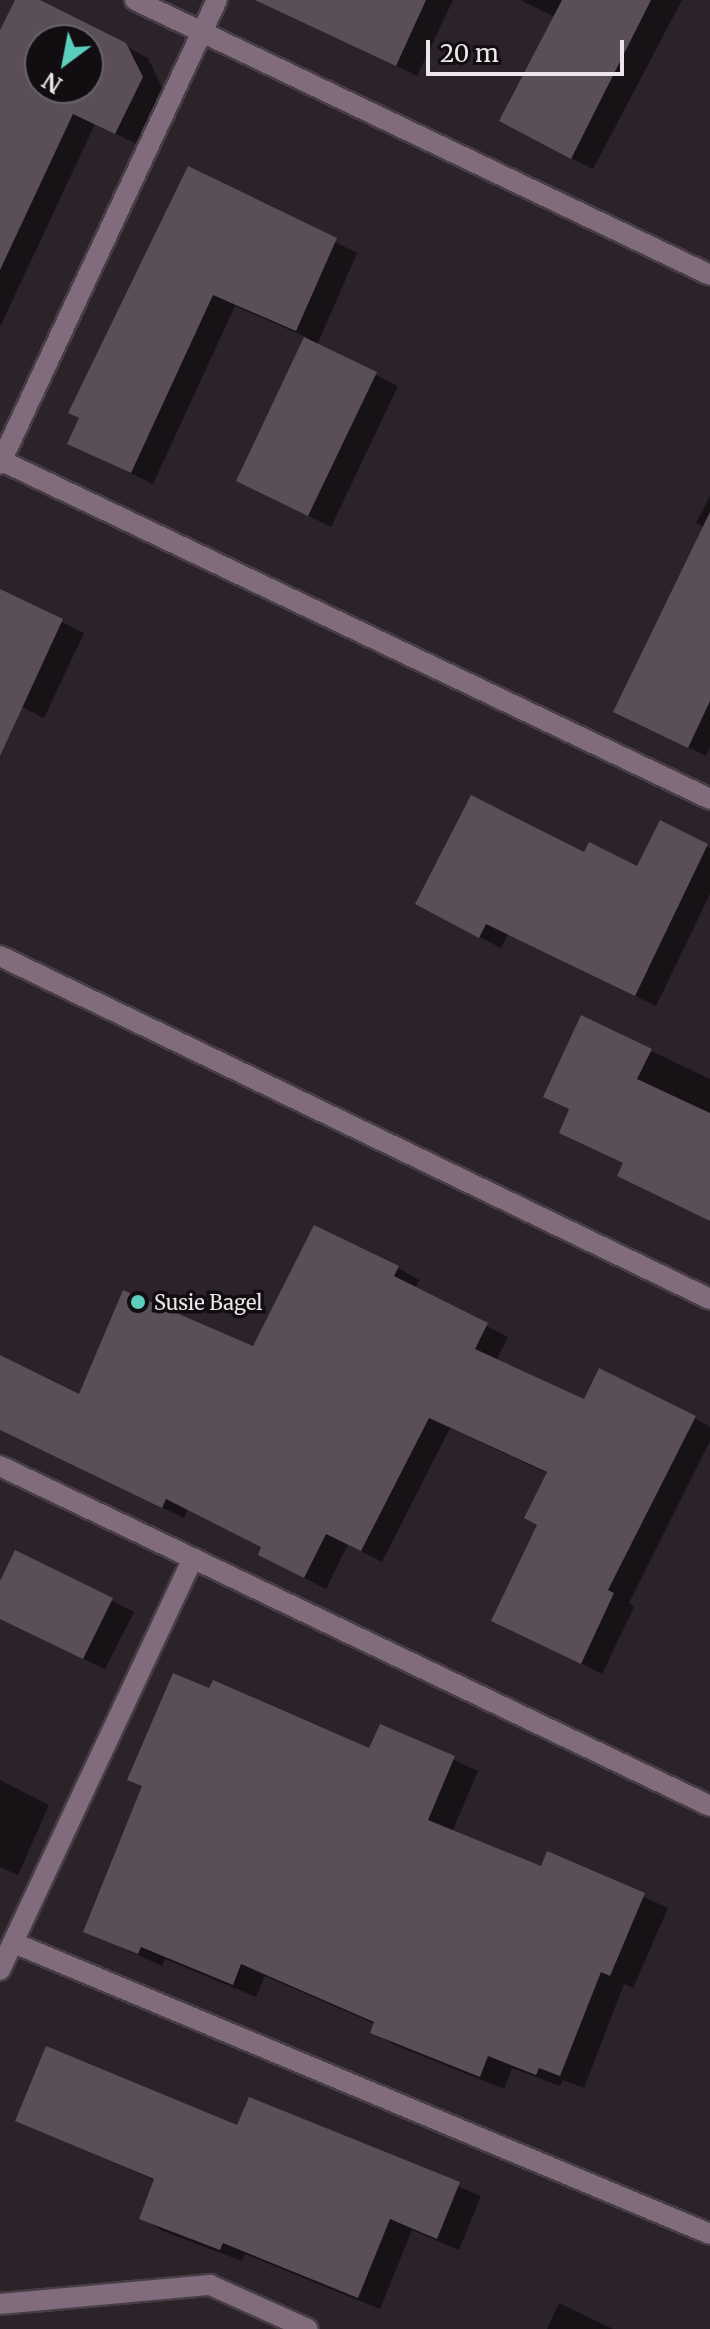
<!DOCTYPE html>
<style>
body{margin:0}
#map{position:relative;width:710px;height:2329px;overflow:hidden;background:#2b222a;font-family:Merriweather,serif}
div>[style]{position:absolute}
.shadow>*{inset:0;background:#0007}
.building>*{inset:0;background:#5a4f58}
.roads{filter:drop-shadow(2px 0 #463d45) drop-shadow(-2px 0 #463d45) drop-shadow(0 2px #463d45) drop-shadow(0 -2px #463d45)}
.minor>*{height:20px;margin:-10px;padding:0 10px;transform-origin:10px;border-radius:10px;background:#806c7d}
.dots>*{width:22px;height:22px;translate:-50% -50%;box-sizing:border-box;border:4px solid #110d10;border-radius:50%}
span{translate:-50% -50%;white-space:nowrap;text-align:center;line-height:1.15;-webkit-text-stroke:7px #110d10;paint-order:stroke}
.poi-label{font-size:20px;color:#ece5ea}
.left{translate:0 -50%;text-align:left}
.north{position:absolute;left:24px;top:24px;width:80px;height:80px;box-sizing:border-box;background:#110d10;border:2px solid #696367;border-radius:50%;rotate:212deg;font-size:22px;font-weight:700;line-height:32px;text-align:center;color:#ece5ea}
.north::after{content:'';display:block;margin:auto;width:28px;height:36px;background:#5bcebc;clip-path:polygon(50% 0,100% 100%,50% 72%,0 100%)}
.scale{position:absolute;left:426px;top:40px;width:198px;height:36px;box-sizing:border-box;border:4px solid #ece5ea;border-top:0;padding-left:10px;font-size:24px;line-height:28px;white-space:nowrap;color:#ece5ea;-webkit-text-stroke:6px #110d10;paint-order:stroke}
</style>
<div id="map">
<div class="shadow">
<i style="clip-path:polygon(evenodd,17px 0,36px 0,148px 58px,163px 90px,137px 144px,95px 124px,0 327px,0 41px,17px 0,40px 40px,88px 40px,88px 88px,40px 88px,40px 40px)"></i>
<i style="clip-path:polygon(338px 0,453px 0,417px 76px,324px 30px)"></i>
<i style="clip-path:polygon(520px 0,682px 0,593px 169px,522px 133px,555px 17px)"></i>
<i style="clip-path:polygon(189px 169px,357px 253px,317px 345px,398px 386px,331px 527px,239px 481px,306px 337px,235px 306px,153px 484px,92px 455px)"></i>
<i style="clip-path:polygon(710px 496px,710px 747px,706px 756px,630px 718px,705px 528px,696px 523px)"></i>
<i style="clip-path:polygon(0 591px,84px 633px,44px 718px,0 696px)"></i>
<i style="clip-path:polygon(660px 823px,710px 848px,710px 894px,656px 1006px,508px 934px,501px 948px,438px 915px,585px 855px,638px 869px)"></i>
<i style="clip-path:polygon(582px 1018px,710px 1079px,710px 1221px,625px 1164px,578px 1142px,571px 1110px,563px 1106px)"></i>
<i style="clip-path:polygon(315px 1227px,398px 1268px,419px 1280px,415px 1289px,508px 1337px,496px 1361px,585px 1401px,695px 1418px,710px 1427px,710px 1441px,629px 1603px,634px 1607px,602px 1674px,494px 1620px,539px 1525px,549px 1474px,450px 1428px,382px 1562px,348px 1544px,326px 1589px,281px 1566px,263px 1547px,188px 1509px,184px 1518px,0 1430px,0 1375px,80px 1396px,254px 1349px)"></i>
<i style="clip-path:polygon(16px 1553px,134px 1612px,105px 1669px,0 1618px,0 1586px)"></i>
<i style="clip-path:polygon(381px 1727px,478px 1771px,452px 1832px,542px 1868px,548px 1854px,668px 1908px,633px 1988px,624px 1984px,584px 2088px,563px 2080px,560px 2086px,512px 2068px,504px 2089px,395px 2045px,372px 2032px,375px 2024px,265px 1976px,256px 1997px,165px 1959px,162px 1966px,86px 1931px,144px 1787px,130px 1779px,370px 1750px)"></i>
<i style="clip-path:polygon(0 1780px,49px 1805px,18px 1875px,0 1867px)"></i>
<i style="clip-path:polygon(250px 2099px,481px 2196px,459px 2250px,412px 2230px,380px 2309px,245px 2254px,242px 2261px,163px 2231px,142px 2218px,156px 2181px,17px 2120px,238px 2127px)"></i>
<i style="clip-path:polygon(559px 2303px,613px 2329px,547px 2329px)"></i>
</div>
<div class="building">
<i style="clip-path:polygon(evenodd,15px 0,40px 0,126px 43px,143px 77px,115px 134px,73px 114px,0 270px,0 30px,15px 0,40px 40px,88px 40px,88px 88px,40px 88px,40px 40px)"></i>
<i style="clip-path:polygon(255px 0,426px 0,396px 66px)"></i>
<i style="clip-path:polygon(562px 0,651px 0,571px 159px,499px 121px)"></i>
<i style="clip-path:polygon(188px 166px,337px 238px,296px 331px,213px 295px,131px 473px,67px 444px,79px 418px,68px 413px)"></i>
<i style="clip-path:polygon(304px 337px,377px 372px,308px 516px,236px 481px)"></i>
<i style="clip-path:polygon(710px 512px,710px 701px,688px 748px,613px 712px)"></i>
<i style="clip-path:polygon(0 589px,63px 619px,0 756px)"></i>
<i style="clip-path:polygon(471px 795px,584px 852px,589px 842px,637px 866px,660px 820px,708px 844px,635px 996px,486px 924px,479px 938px,415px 904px)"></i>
<i style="clip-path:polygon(581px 1015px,652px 1049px,637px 1079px,710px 1113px,710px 1221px,617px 1176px,623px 1163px,559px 1133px,569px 1109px,543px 1097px)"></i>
<i style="clip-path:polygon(314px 1225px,399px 1266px,394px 1276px,488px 1323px,475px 1349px,584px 1399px,599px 1368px,696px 1416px,608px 1590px,614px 1593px,581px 1664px,491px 1621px,537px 1525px,524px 1518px,547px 1472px,429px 1418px,361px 1551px,326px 1534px,304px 1578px,258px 1555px,261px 1547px,166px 1499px,162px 1508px,0 1430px,0 1355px,79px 1394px,123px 1290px,253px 1346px)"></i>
<i style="clip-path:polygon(15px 1550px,113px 1598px,83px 1659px,0 1619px,0 1581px)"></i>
<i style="clip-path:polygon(173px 1673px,209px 1688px,213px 1680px,369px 1748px,380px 1724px,455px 1756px,428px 1820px,541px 1866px,547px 1851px,645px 1893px,610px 1976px,601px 1972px,560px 2076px,539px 2068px,536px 2075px,488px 2056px,480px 2077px,370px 2033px,374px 2022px,241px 1964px,233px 1985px,141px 1947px,138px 1954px,83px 1932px,142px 1786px,127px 1780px)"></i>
<i style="clip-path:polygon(46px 2046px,237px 2125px,249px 2097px,460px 2182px,437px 2239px,390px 2219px,358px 2298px,223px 2243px,220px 2250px,139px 2219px,154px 2179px,15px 2121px)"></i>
</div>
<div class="roads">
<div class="minor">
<i style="left:135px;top:0;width:637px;rotate:25.56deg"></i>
<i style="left:0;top:460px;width:787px;rotate:25.52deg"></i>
<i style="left:0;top:464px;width:512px;rotate:-64.94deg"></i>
<i style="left:0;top:956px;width:789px;rotate:25.79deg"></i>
<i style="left:0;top:1466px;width:787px;rotate:25.59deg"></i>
<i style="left:14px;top:1943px;width:754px;rotate:22.69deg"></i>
<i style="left:0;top:1970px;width:455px;rotate:-64.9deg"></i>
<i style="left:0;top:2304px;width:211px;rotate:-5.2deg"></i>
<i style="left:210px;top:2285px;width:107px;rotate:24.2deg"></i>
</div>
</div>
<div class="dots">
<i style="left:138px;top:1302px;background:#5bcebc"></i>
</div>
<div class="poi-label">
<span class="left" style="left:154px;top:1302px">Susie Bagel</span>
</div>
<div class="north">N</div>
<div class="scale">20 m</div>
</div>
